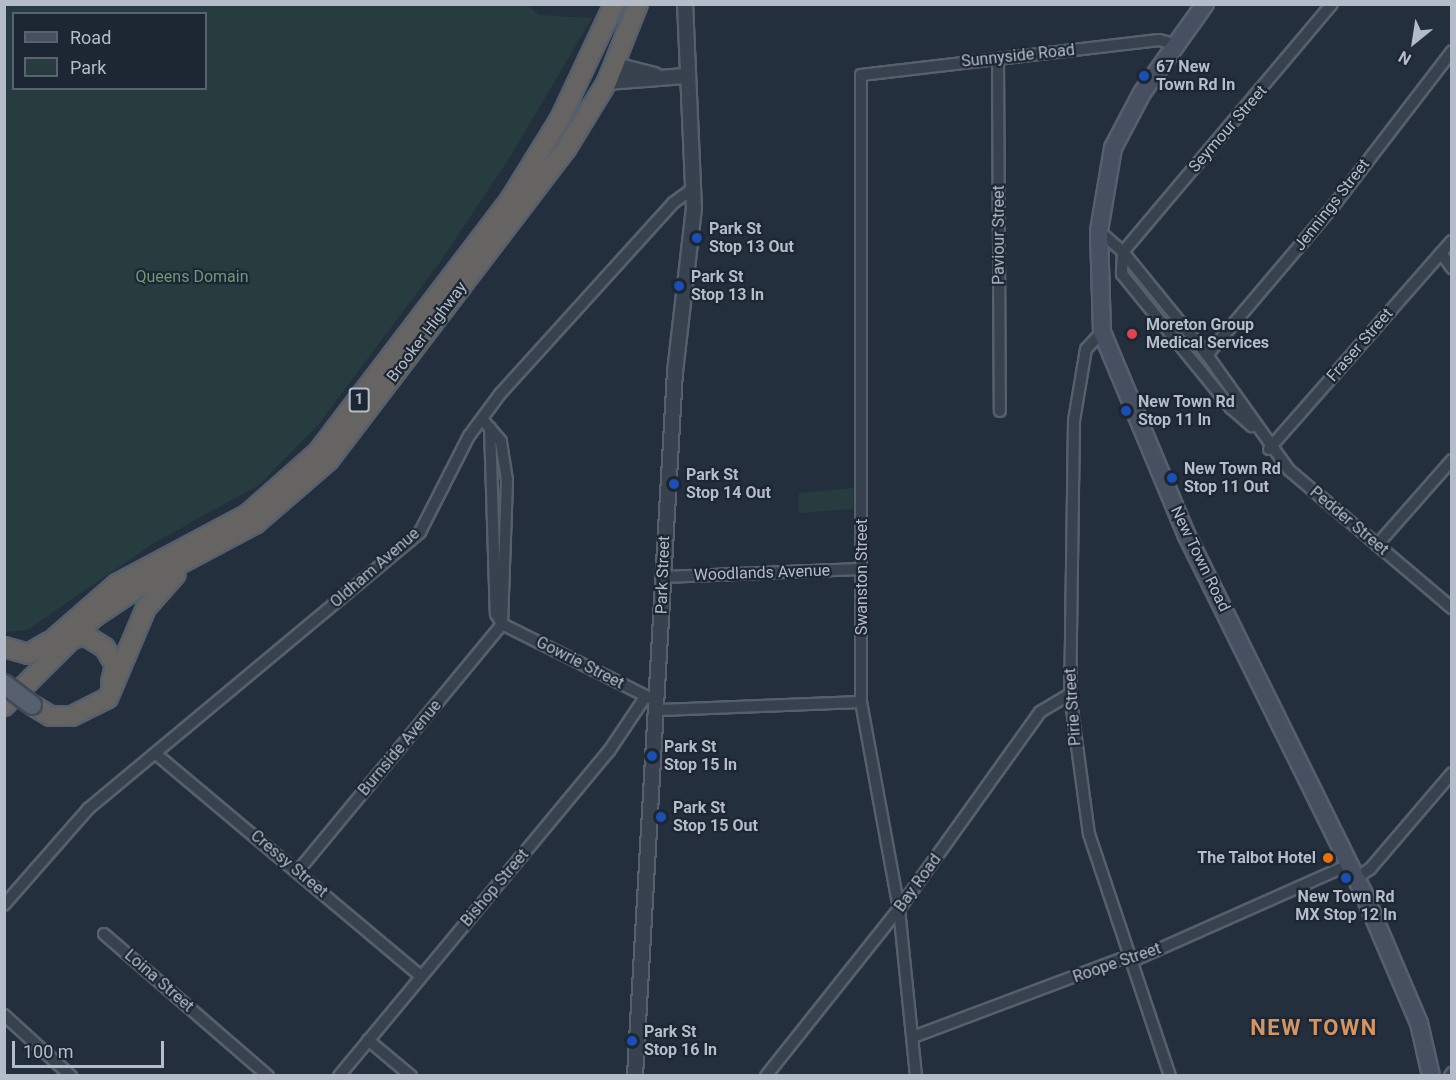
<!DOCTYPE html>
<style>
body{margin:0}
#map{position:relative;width:1456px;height:1080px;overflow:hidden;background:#242f3e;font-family:Roboto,sans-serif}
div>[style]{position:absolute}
.green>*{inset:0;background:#263c3f}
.roads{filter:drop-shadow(2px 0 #565f6c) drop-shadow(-2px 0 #565f6c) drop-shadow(0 2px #565f6c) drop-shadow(0 -2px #565f6c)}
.minor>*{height:10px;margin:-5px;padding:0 5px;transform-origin:5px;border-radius:5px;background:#38414e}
.tertiary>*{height:14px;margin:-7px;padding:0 7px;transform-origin:7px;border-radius:7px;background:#38414e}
.secondary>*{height:16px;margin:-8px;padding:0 8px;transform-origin:8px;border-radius:8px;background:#465061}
.trunk>*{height:18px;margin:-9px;padding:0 9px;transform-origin:9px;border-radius:9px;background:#656462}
.bridges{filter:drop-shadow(2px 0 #414a57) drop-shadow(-2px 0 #414a57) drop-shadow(0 2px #414a57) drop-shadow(0 -2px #414a57)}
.primary-bridge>*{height:18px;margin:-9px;padding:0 9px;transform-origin:9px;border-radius:9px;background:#56606e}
.dots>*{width:16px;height:16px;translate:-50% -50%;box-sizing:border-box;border:3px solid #1d2633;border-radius:50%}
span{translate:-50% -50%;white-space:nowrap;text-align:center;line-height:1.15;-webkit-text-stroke:4.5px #1d2633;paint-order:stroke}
.shield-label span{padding:2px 4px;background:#1d2633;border:2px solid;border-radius:4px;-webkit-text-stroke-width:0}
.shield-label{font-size:15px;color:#b4bcc9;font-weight:700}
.street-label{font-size:16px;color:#b4bcc9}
.poi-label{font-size:16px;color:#b4bcc9;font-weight:700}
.left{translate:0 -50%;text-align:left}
.right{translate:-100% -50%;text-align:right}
.park-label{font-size:16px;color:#6b9a76}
.district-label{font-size:22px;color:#d59563;font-weight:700;letter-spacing:1.5px}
.frame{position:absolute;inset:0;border:6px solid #b4bcc9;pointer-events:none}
.legend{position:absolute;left:12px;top:12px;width:195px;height:78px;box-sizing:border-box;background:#1d2633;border:2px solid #59626f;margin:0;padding:8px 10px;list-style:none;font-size:18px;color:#b4bcc9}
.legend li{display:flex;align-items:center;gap:12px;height:30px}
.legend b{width:30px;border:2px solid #59626f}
.north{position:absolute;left:1384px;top:12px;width:60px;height:60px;-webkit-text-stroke:4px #1d2633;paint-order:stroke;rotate:210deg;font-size:16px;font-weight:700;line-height:24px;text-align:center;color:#b4bcc9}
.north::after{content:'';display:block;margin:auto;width:21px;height:27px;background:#b4bcc9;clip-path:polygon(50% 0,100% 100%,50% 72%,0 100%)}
.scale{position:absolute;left:12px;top:1041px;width:152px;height:27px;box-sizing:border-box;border:3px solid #b4bcc9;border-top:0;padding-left:8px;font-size:18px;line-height:21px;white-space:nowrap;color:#b4bcc9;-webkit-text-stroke:4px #1d2633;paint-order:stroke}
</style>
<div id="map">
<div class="green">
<i style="clip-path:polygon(evenodd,527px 5px,539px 15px,592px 18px,510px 157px,440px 262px,318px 425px,259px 485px,157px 541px,27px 630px,5px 632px,5px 5px,527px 5px,14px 14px,206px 14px,206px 88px,14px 88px,14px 14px)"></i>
<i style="clip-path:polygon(853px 488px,853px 509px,799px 513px,799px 493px)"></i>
</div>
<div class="roads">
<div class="minor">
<i style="left:998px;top:59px;width:352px;rotate:89.7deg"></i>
<i style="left:1099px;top:231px;width:32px;rotate:41deg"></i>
<i style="left:1123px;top:252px;width:133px;rotate:50.8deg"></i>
<i style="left:1207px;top:355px;width:141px;rotate:54.5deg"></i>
<i style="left:1289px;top:470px;width:214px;rotate:40.3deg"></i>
<i style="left:1123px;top:252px;width:324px;rotate:-49.9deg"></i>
<i style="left:1123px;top:252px;width:22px;rotate:93deg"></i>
<i style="left:1122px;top:274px;width:173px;rotate:50.9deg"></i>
<i style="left:1231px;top:408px;width:28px;rotate:41deg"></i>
<i style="left:1441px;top:253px;width:19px;rotate:54deg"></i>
<i style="left:1102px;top:332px;width:23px;rotate:133deg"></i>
<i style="left:1086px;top:349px;width:73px;rotate:99.5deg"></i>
<i style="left:1074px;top:421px;width:273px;rotate:90.8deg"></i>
<i style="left:1070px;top:694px;width:141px;rotate:82.3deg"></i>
<i style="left:1089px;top:834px;width:255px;rotate:71.5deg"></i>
<i style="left:1207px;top:355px;width:197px;rotate:-49.7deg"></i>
<i style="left:1334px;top:205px;width:194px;rotate:-52.5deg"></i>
<i style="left:490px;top:428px;width:186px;rotate:88.2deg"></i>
<i style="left:496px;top:614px;width:12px;rotate:59deg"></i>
<i style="left:1269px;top:449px;width:277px;rotate:-48.7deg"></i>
<i style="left:1377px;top:545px;width:113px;rotate:-48.6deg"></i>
<i style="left:663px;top:577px;width:198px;rotate:-2.3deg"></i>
<i style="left:502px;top:624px;width:168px;rotate:26.6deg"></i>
<i style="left:660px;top:710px;width:201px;rotate:-2.3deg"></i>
<i style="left:156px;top:754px;width:346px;rotate:40deg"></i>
<i style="left:298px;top:871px;width:320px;rotate:-50.4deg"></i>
<i style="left:502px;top:624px;width:144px;rotate:-88deg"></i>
<i style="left:507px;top:480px;width:39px;rotate:-99deg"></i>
<i style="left:501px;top:441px;width:29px;rotate:-131deg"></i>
<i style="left:1356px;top:878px;width:17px;rotate:-33deg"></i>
<i style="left:1370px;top:869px;width:126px;rotate:-49.5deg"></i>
<i style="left:4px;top:905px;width:128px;rotate:-48.8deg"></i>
<i style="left:88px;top:809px;width:432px;rotate:-39.8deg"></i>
<i style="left:420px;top:532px;width:108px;rotate:-63deg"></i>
<i style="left:469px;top:436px;width:52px;rotate:-53.6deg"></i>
<i style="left:500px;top:394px;width:258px;rotate:-47.8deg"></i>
<i style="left:673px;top:203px;width:27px;rotate:-36deg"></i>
<i style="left:104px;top:934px;width:217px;rotate:40.9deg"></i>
<i style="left:4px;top:1015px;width:91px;rotate:42.3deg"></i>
<i style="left:913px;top:1037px;width:222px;rotate:-20.6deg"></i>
<i style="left:1121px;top:959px;width:16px"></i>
<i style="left:1137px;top:959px;width:233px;rotate:-24deg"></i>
<i style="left:368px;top:1040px;width:56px;rotate:39.9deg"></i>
<i style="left:339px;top:1076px;width:423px;rotate:-50.3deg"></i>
<i style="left:609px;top:751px;width:66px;rotate:-56.1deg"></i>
<i style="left:766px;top:1076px;width:213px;rotate:-51.5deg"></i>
<i style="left:899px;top:909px;width:242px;rotate:-54.4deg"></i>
<i style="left:1040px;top:712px;width:35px;rotate:-31deg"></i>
<i style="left:916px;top:1076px;width:168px;rotate:-95.8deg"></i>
<i style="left:899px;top:909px;width:210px;rotate:-100.4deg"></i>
<i style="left:861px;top:702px;width:627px;rotate:-90deg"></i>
<i style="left:861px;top:75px;width:300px;rotate:-6.7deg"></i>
<i style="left:1159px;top:40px;width:16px;rotate:14deg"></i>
<i style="left:1450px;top:1076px;width:4px;rotate:-56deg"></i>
</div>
<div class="tertiary">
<i style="left:615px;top:65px;width:41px;rotate:14deg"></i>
<i style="left:607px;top:82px;width:78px;rotate:-4.4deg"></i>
<i style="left:635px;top:1076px;width:705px;rotate:-86.75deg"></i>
<i style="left:675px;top:372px;width:164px;rotate:-83.4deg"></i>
<i style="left:694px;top:209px;width:205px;rotate:-92.5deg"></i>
</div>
<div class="secondary">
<i style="left:1205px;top:4px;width:109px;rotate:125.3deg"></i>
<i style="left:1142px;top:93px;width:62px;rotate:117.8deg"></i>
<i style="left:1113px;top:148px;width:84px;rotate:99.6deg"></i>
<i style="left:1099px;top:231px;width:101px;rotate:88.3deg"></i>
<i style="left:1102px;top:332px;width:221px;rotate:67.4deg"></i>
<i style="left:1187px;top:536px;width:397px;rotate:63.7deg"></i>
<i style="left:1363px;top:892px;width:142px;rotate:66.9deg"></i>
<i style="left:1419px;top:1023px;width:54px;rotate:77.2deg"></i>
</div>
<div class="trunk">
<i style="left:70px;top:639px;width:16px;rotate:-11deg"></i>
<i style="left:86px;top:636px;width:22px;rotate:32deg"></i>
<i style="left:105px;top:648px;width:20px;rotate:60deg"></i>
<i style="left:115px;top:665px;width:18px;rotate:103deg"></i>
<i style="left:47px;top:645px;width:93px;rotate:-41.1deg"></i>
<i style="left:117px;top:584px;width:149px;rotate:-28.1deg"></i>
<i style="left:248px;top:514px;width:94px;rotate:-41.5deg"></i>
<i style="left:318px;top:452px;width:317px;rotate:-52.7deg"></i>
<i style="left:510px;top:200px;width:95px;rotate:-58.3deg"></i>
<i style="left:560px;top:119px;width:127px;rotate:-64.8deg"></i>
<i style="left:4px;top:647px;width:25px;rotate:16deg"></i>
<i style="left:28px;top:654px;width:24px;rotate:-30deg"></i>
<i style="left:32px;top:705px;width:21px;rotate:31deg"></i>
<i style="left:50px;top:716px;width:22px"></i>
<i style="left:72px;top:716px;width:40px;rotate:-26.6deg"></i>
<i style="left:108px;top:698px;width:98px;rotate:-67.1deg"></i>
<i style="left:146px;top:608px;width:45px;rotate:-48.6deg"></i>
<i style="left:4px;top:706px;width:127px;rotate:-44.7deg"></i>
<i style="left:94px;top:617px;width:66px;rotate:-33.9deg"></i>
<i style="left:149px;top:580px;width:121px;rotate:-28deg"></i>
<i style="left:256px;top:523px;width:96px;rotate:-40.8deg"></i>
<i style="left:329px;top:460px;width:391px;rotate:-52.7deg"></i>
<i style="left:566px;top:149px;width:79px;rotate:-58.5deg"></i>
<i style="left:607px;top:82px;width:84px;rotate:-68.3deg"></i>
</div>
</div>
<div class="bridges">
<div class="primary-bridge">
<i style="left:4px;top:684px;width:35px;rotate:37deg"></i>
</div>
</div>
<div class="dots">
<i style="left:1144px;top:76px;background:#1a4fb4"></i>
<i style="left:697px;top:238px;background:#1a4fb4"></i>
<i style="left:679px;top:286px;background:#1a4fb4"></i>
<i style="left:1132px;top:334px;background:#e0444e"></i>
<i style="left:1126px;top:411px;background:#1a4fb4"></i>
<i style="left:1172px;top:478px;background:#1a4fb4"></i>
<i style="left:674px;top:484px;background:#1a4fb4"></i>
<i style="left:652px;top:756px;background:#1a4fb4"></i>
<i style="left:661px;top:817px;background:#1a4fb4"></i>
<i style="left:1328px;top:858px;background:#e8710a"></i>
<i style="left:1346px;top:878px;background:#1a4fb4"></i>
<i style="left:632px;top:1041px;background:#1a4fb4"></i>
</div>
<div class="shield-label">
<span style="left:359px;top:400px">1</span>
</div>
<div class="street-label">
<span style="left:1018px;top:56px;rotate:-6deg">Sunnyside Road</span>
<span style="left:1228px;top:129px;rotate:-49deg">Seymour Street</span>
<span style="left:1332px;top:205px;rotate:-52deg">Jennings Street</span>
<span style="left:999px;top:235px;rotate:-90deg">Paviour Street</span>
<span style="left:427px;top:332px;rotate:-53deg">Brooker Highway</span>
<span style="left:1360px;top:345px;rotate:-49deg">Fraser Street</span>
<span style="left:1349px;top:521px;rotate:40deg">Pedder Street</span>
<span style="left:1200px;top:559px;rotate:64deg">New Town Road</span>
<span style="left:375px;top:568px;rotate:-41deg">Oldham Avenue</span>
<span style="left:762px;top:573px;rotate:-2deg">Woodlands Avenue</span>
<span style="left:663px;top:575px;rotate:-88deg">Park Street</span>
<span style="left:862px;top:577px;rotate:-90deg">Swanston Street</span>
<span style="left:580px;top:663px;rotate:27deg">Gowrie Street</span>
<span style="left:1073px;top:707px;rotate:-94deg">Pirie Street</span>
<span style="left:400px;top:748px;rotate:-50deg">Burnside Avenue</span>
<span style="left:289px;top:864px;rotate:40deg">Cressy Street</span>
<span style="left:918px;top:883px;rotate:-54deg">Bay Road</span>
<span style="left:495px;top:888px;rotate:-50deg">Bishop Street</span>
<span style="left:1117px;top:963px;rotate:-19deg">Roope Street</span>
<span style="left:159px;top:981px;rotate:41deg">Loina Street</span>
</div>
<div class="poi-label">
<span class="left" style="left:1156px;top:76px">67 New<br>Town Rd In</span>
<span class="left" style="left:709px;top:238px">Park St<br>Stop 13 Out</span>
<span class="left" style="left:691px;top:286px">Park St<br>Stop 13 In</span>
<span class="left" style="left:1146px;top:334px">Moreton Group<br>Medical Services</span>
<span class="left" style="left:1138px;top:411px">New Town Rd<br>Stop 11 In</span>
<span class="left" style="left:1184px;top:478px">New Town Rd<br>Stop 11 Out</span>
<span class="left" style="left:686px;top:484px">Park St<br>Stop 14 Out</span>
<span class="left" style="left:664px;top:756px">Park St<br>Stop 15 In</span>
<span class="left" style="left:673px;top:817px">Park St<br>Stop 15 Out</span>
<span class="right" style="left:1316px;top:858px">The Talbot Hotel</span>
<span style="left:1346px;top:906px">New Town Rd<br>MX Stop 12 In</span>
<span class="left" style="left:644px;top:1041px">Park St<br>Stop 16 In</span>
</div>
<div class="park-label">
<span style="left:192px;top:277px">Queens Domain</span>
</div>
<div class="district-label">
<span style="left:1314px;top:1028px">NEW TOWN</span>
</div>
<div class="frame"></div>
<ul class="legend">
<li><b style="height:8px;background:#465061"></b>Road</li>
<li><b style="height:16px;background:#263c3f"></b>Park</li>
</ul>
<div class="north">N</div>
<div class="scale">100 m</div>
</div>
